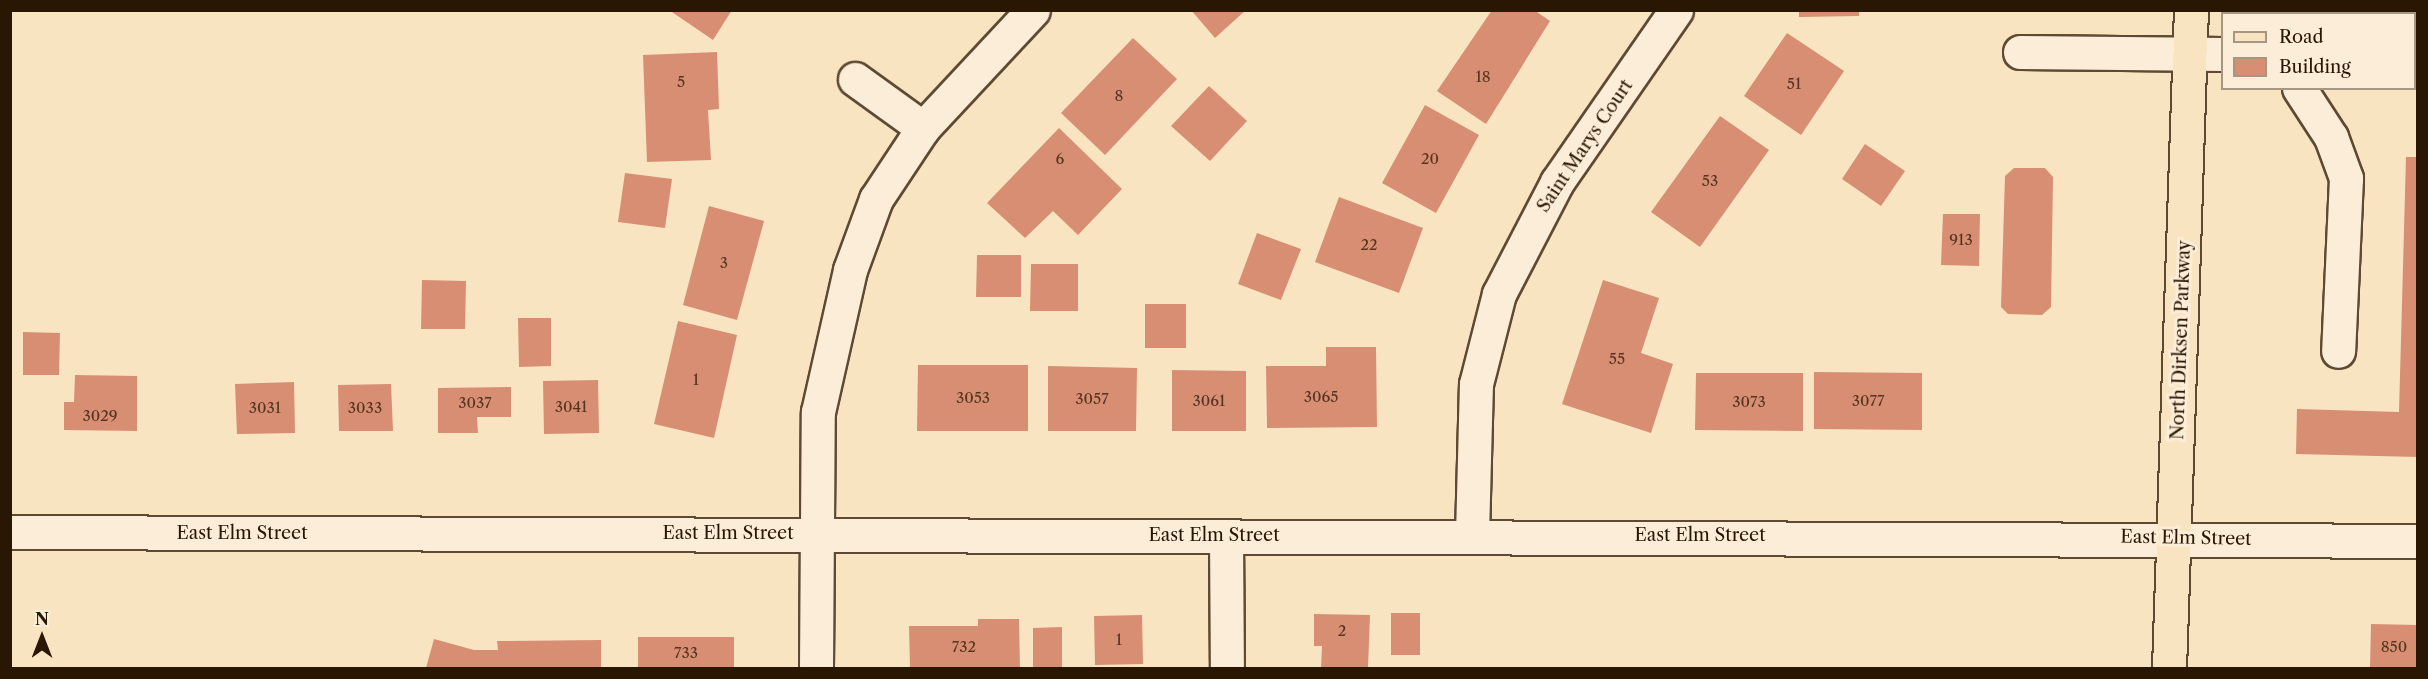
<!DOCTYPE html>
<style>
body{margin:0}
#map{position:relative;width:2428px;height:679px;overflow:hidden;background:#f9e4c1;font-family:"Libre Caslon Text",serif}
div>[style]{position:absolute}
.building>*{inset:0;background:#d78e73}
.roads{filter:drop-shadow(2px 0 #5e4a32) drop-shadow(-2px 0 #5e4a32) drop-shadow(0 2px #5e4a32) drop-shadow(0 -2px #5e4a32)}
.minor>*{height:33px;margin:-16.5px;padding:0 16.5px;transform-origin:16.5px;border-radius:16.5px;background:#fbedd7}
.major>*{height:33px;margin:-16.5px;padding:0 16.5px;transform-origin:16.5px;border-radius:16.5px;background:#f9e4c1}
span{translate:-50% -50%;white-space:nowrap;text-align:center;line-height:1.15;-webkit-text-stroke:6px #fbedd7;paint-order:stroke}
.number-label{font-size:15px;color:#55351f}
.number-label span{-webkit-text-stroke-width:0}
.street-label{font-size:18px;color:#2a1703}
.frame{position:absolute;inset:0;border:12px solid #2a1703;pointer-events:none}
.legend{position:absolute;left:2221px;top:12px;width:195px;height:78px;box-sizing:border-box;background:#fbedd7;border:2px solid #a79782;margin:0;padding:8px 10px;list-style:none;font-size:18px;color:#2a1703}
.legend li{display:flex;align-items:center;gap:12px;height:30px}
.legend b{width:30px;border:2px solid #a79782}
.north{position:absolute;left:12px;top:607px;width:60px;height:60px;-webkit-text-stroke:4px #fbedd7;paint-order:stroke;rotate:0deg;font-size:16px;font-weight:700;line-height:24px;text-align:center;color:#2a1703}
.north::after{content:'';display:block;margin:auto;width:21px;height:27px;background:#2a1703;clip-path:polygon(50% 0,100% 100%,50% 72%,0 100%)}
</style>
<div id="map">
<div class="building">
<i style="clip-path:polygon(669px 10px,732px 10px,713px 40px)"></i>
<i style="clip-path:polygon(1191px 10px,1246px 10px,1215px 38px)"></i>
<i style="clip-path:polygon(1492px 10px,1534px 10px,1550px 21px,1486px 124px,1437px 91px)"></i>
<i style="clip-path:polygon(1799px 10px,1859px 10px,1859px 16px,1799px 17px)"></i>
<i style="clip-path:polygon(1787px 33px,1844px 71px,1801px 135px,1744px 96px)"></i>
<i style="clip-path:polygon(1133px 38px,1177px 79px,1105px 155px,1061px 113px)"></i>
<i style="clip-path:polygon(717px 52px,719px 109px,708px 110px,711px 160px,647px 162px,643px 55px)"></i>
<i style="clip-path:polygon(1209px 86px,1247px 121px,1210px 161px,1171px 126px)"></i>
<i style="clip-path:polygon(1425px 105px,1479px 135px,1436px 213px,1382px 183px)"></i>
<i style="clip-path:polygon(1720px 116px,1769px 150px,1700px 247px,1651px 212px)"></i>
<i style="clip-path:polygon(1059px 128px,1122px 189px,1078px 235px,1053px 211px,1025px 238px,987px 203px)"></i>
<i style="clip-path:polygon(1865px 144px,1905px 171px,1881px 206px,1842px 179px)"></i>
<i style="clip-path:polygon(2406px 157px,2418px 157px,2418px 457px,2296px 454px,2297px 409px,2399px 412px)"></i>
<i style="clip-path:polygon(2014px 168px,2045px 168px,2053px 177px,2051px 307px,2042px 315px,2008px 314px,2001px 307px,2005px 176px)"></i>
<i style="clip-path:polygon(625px 173px,672px 179px,665px 228px,618px 222px)"></i>
<i style="clip-path:polygon(1339px 197px,1423px 228px,1399px 293px,1315px 262px)"></i>
<i style="clip-path:polygon(709px 206px,764px 221px,737px 320px,683px 305px)"></i>
<i style="clip-path:polygon(1943px 214px,1980px 214px,1979px 266px,1941px 265px)"></i>
<i style="clip-path:polygon(1257px 233px,1301px 249px,1281px 300px,1238px 284px)"></i>
<i style="clip-path:polygon(977px 255px,1021px 255px,1021px 297px,976px 297px)"></i>
<i style="clip-path:polygon(1031px 264px,1078px 264px,1078px 311px,1030px 311px)"></i>
<i style="clip-path:polygon(422px 280px,466px 281px,465px 329px,421px 329px)"></i>
<i style="clip-path:polygon(1603px 280px,1659px 298px,1641px 353px,1673px 364px,1651px 433px,1562px 404px)"></i>
<i style="clip-path:polygon(1145px 304px,1186px 304px,1186px 348px,1145px 348px)"></i>
<i style="clip-path:polygon(518px 318px,551px 318px,551px 366px,519px 367px)"></i>
<i style="clip-path:polygon(678px 321px,737px 335px,714px 438px,654px 424px)"></i>
<i style="clip-path:polygon(23px 332px,60px 333px,59px 375px,23px 375px)"></i>
<i style="clip-path:polygon(1326px 347px,1376px 347px,1377px 427px,1267px 428px,1266px 366px,1326px 366px)"></i>
<i style="clip-path:polygon(918px 365px,1028px 365px,1028px 431px,917px 431px)"></i>
<i style="clip-path:polygon(1048px 366px,1137px 368px,1136px 431px,1048px 431px)"></i>
<i style="clip-path:polygon(1172px 370px,1246px 371px,1246px 431px,1172px 431px)"></i>
<i style="clip-path:polygon(1814px 372px,1922px 373px,1922px 430px,1814px 429px)"></i>
<i style="clip-path:polygon(1696px 373px,1803px 373px,1803px 431px,1695px 430px)"></i>
<i style="clip-path:polygon(75px 375px,137px 376px,137px 431px,64px 430px,64px 402px,74px 402px)"></i>
<i style="clip-path:polygon(598px 380px,599px 433px,544px 434px,543px 381px)"></i>
<i style="clip-path:polygon(294px 382px,295px 433px,237px 434px,235px 384px)"></i>
<i style="clip-path:polygon(391px 384px,393px 431px,339px 431px,338px 385px)"></i>
<i style="clip-path:polygon(511px 387px,511px 417px,477px 417px,478px 433px,438px 433px,438px 388px)"></i>
<i style="clip-path:polygon(1391px 613px,1420px 613px,1420px 655px,1391px 655px)"></i>
<i style="clip-path:polygon(1314px 614px,1370px 615px,1368px 668px,1321px 668px,1322px 646px,1314px 646px)"></i>
<i style="clip-path:polygon(1142px 615px,1143px 664px,1095px 665px,1094px 616px)"></i>
<i style="clip-path:polygon(978px 619px,1019px 619px,1020px 668px,910px 668px,909px 626px,978px 626px)"></i>
<i style="clip-path:polygon(2371px 624px,2418px 625px,2418px 668px,2370px 668px)"></i>
<i style="clip-path:polygon(1062px 627px,1062px 668px,1033px 668px,1033px 628px)"></i>
<i style="clip-path:polygon(638px 637px,734px 637px,734px 668px,638px 668px)"></i>
<i style="clip-path:polygon(434px 639px,474px 650px,498px 650px,497px 641px,601px 640px,601px 668px,426px 668px)"></i>
</div>
<div class="roads">
<div class="minor">
<i style="left:2323px;top:14px;width:4px;rotate:-90deg"></i>
<i style="left:2020px;top:52px;width:202px;rotate:0.6deg"></i>
<i style="left:2414px;top:55px;width:4px"></i>
<i style="left:855px;top:79px;width:84px;rotate:35.8deg"></i>
<i style="left:2299px;top:88px;width:59px;rotate:56.9deg"></i>
<i style="left:2331px;top:137px;width:44px;rotate:69.9deg"></i>
<i style="left:2346px;top:178px;width:173px;rotate:92.6deg"></i>
<i style="left:10px;top:532px;width:2408px;rotate:0.21deg"></i>
<i style="left:1472px;top:535px;width:151px;rotate:-88.5deg"></i>
<i style="left:1476px;top:384px;width:93px;rotate:-75.7deg"></i>
<i style="left:1499px;top:294px;width:126px;rotate:-62.6deg"></i>
<i style="left:1557px;top:182px;width:209px;rotate:-55.3deg"></i>
<i style="left:1226px;top:536px;width:132px;rotate:89.6deg"></i>
<i style="left:816px;top:668px;width:256px;rotate:-89.6deg"></i>
<i style="left:818px;top:412px;width:146px;rotate:-77.3deg"></i>
<i style="left:850px;top:270px;width:76px;rotate:-69.9deg"></i>
<i style="left:876px;top:199px;width:85px;rotate:-56.5deg"></i>
<i style="left:923px;top:128px;width:161px;rotate:-47deg"></i>
</div>
<div class="major">
<i style="left:2169px;top:668px;width:658px;rotate:-88.09deg"></i>
</div>
</div>
<div class="number-label">
<span style="left:1483px;top:77px">18</span>
<span style="left:681px;top:82px">5</span>
<span style="left:1794px;top:84px">51</span>
<span style="left:1119px;top:96px">8</span>
<span style="left:1060px;top:159px">6</span>
<span style="left:1430px;top:159px">20</span>
<span style="left:1710px;top:181px">53</span>
<span style="left:1961px;top:240px">913</span>
<span style="left:1369px;top:245px">22</span>
<span style="left:724px;top:263px">3</span>
<span style="left:1617px;top:359px">55</span>
<span style="left:696px;top:380px">1</span>
<span style="left:1321px;top:397px">3065</span>
<span style="left:973px;top:398px">3053</span>
<span style="left:1092px;top:399px">3057</span>
<span style="left:1209px;top:401px">3061</span>
<span style="left:1868px;top:401px">3077</span>
<span style="left:1749px;top:402px">3073</span>
<span style="left:475px;top:403px">3037</span>
<span style="left:571px;top:407px">3041</span>
<span style="left:265px;top:408px">3031</span>
<span style="left:365px;top:408px">3033</span>
<span style="left:100px;top:416px">3029</span>
<span style="left:1342px;top:631px">2</span>
<span style="left:1119px;top:640px">1</span>
<span style="left:964px;top:647px">732</span>
<span style="left:2394px;top:647px">850</span>
<span style="left:686px;top:653px">733</span>
</div>
<div class="street-label">
<span style="left:1585px;top:146px;rotate:-56deg">Saint Marys Court</span>
<span style="left:2181px;top:340px;rotate:-88deg">North Dirksen Parkway</span>
<span style="left:242px;top:533px">East Elm Street</span>
<span style="left:728px;top:533px">East Elm Street</span>
<span style="left:1214px;top:535px">East Elm Street</span>
<span style="left:1700px;top:535px">East Elm Street</span>
<span style="left:2186px;top:538px;rotate:1deg">East Elm Street</span>
</div>
<div class="frame"></div>
<ul class="legend">
<li><b style="height:8px;background:#f9e4c1"></b>Road</li>
<li><b style="height:16px;background:#d78e73"></b>Building</li>
</ul>
<div class="north">N</div>
</div>
